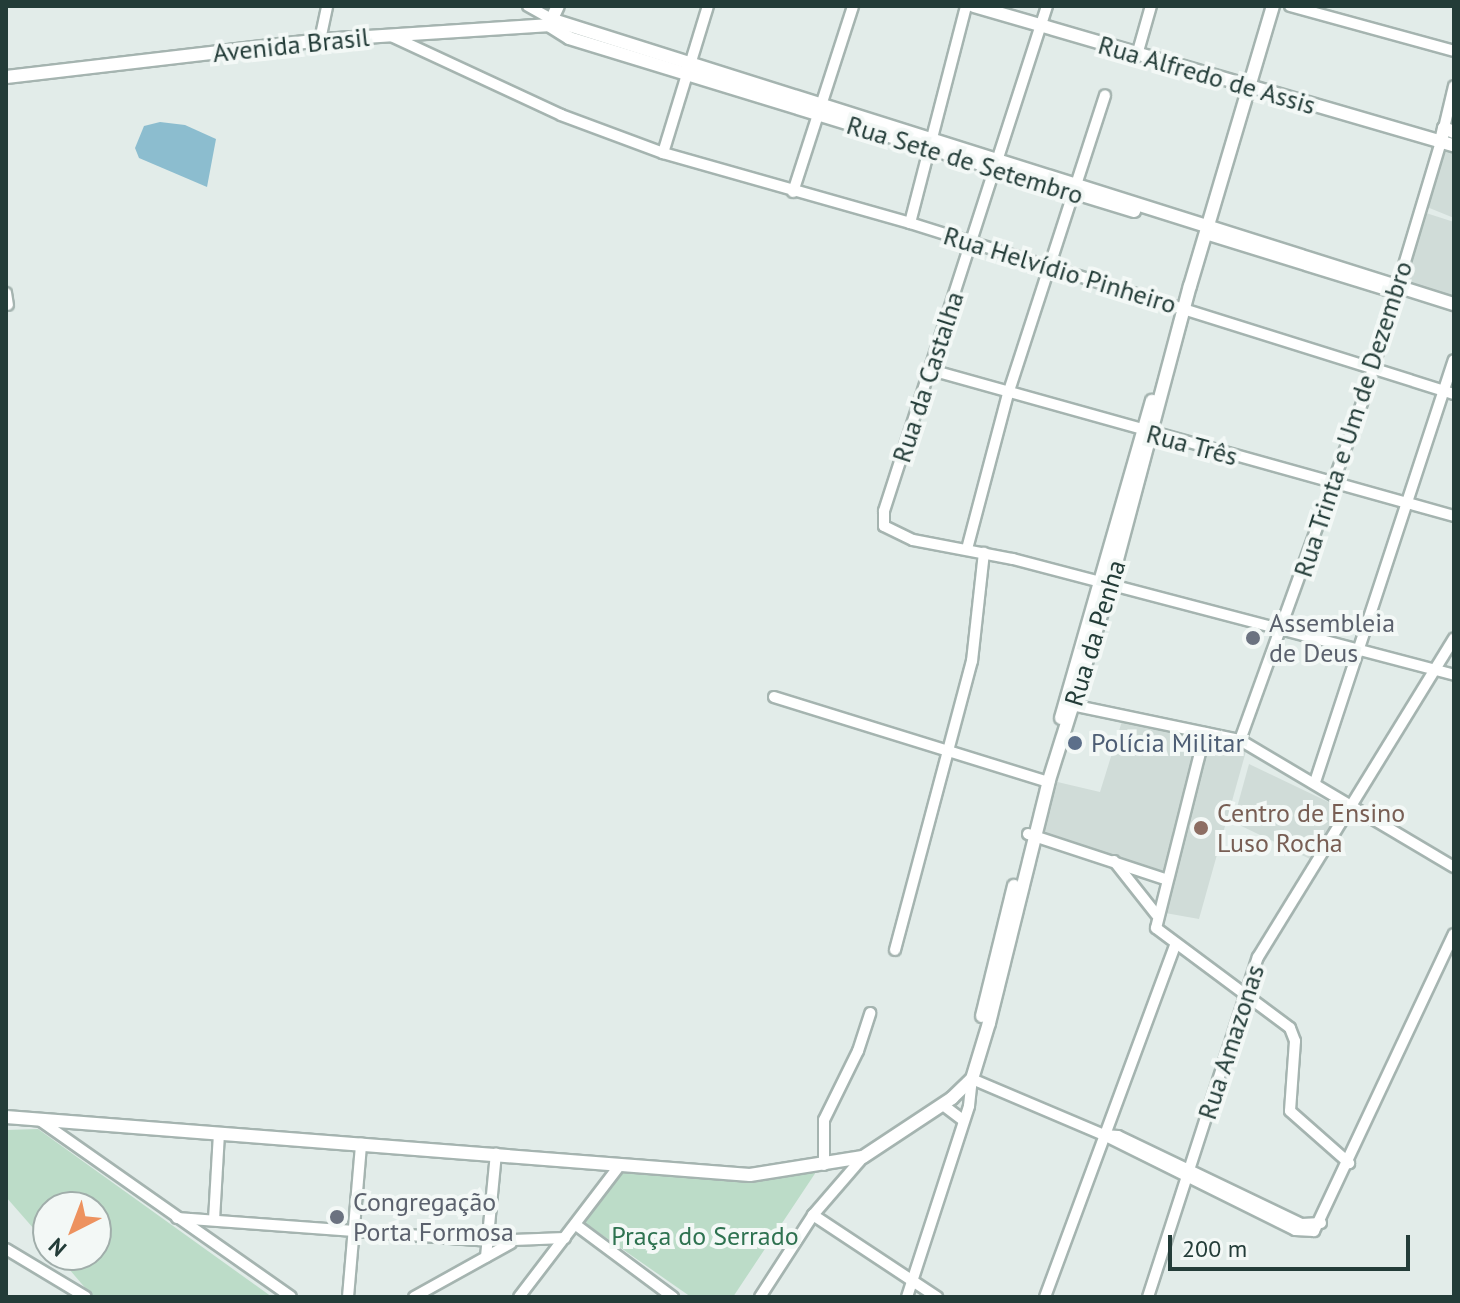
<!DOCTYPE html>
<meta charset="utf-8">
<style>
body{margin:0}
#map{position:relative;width:1460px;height:1303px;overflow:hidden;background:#e2ece9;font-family:"PT Sans",sans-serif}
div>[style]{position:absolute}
.built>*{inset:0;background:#d0dcd8}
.green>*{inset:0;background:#bcdcc8}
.water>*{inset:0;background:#8cbdcf}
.roads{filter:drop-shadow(2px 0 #a5b4b0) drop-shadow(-2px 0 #a5b4b0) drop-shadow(0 2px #a5b4b0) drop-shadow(0 -2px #a5b4b0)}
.minor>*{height:10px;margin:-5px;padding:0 5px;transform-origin:5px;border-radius:5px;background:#fff}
.tertiary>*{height:12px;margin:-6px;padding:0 6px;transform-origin:6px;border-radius:6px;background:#fff}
.dots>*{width:22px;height:22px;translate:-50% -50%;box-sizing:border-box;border:4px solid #f3f8f6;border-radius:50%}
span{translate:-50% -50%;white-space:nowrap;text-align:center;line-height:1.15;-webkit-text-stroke:8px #f3f8f6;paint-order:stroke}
.street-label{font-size:26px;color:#233c38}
.worship-label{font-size:26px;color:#5b616d}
.left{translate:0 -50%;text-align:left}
.service-label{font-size:26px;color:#4e5e75}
.education-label{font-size:26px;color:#785e54}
.park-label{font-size:26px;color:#2e7250}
.frame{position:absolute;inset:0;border:8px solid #233c38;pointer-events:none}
.north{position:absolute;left:32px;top:1191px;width:80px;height:80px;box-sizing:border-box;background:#f3f8f6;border:2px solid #a0adaa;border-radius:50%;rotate:222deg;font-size:22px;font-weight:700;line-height:32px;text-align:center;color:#233c38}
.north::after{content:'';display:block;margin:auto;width:28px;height:36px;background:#ed925f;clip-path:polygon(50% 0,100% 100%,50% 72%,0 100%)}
.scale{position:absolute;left:1168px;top:1235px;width:242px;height:36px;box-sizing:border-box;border:4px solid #233c38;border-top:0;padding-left:10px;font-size:24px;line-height:28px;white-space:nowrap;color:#233c38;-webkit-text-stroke:6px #f3f8f6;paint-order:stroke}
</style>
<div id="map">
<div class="built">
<i style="clip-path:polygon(1446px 150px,1454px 153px,1454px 218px,1427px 207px)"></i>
<i style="clip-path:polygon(1426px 213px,1454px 222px,1454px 301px,1402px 283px)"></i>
<i style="clip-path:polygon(1123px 718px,1248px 744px,1199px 919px,1154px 911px,1163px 877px,1035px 831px,1049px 780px,1100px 792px)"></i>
<i style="clip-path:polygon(1249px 764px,1343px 809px,1310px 859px,1233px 822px)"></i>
</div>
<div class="green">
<i style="clip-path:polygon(38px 1129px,272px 1297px,93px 1297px,57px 1255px,96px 1255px,96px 1207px,48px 1207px,48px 1245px,6px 1197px,6px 1130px)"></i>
<i style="clip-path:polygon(619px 1169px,740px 1179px,816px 1172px,733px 1297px,691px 1297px,585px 1223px)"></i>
</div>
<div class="water">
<i style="clip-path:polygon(160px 122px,185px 125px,216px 139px,207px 187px,139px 158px,135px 148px,144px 126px)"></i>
</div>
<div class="roads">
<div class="minor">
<i style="left:528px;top:6px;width:29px;rotate:29deg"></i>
<i style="left:1047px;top:6px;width:531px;rotate:107.89deg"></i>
<i style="left:884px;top:511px;width:15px;rotate:90deg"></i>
<i style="left:884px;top:526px;width:32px;rotate:26deg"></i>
<i style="left:913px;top:540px;width:102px;rotate:10.8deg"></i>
<i style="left:1013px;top:559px;width:456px;rotate:14.7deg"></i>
<i style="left:1290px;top:6px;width:170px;rotate:15.3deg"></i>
<i style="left:389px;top:35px;width:190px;rotate:24.9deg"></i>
<i style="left:561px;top:115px;width:109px;rotate:20.4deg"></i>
<i style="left:663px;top:153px;width:257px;rotate:15.8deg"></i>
<i style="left:910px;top:223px;width:570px;rotate:17.45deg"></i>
<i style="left:320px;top:40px;width:35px;rotate:-78deg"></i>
<i style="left:1137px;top:55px;width:51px;rotate:-74.1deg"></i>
<i style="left:1444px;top:128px;width:43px;rotate:-76.6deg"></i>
<i style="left:663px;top:153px;width:154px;rotate:-73deg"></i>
<i style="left:793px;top:192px;width:195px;rotate:-72.1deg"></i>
<i style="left:910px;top:223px;width:224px;rotate:-75.5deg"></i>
<i style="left:6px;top:293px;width:12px;rotate:81deg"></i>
<i style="left:931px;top:370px;width:543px;rotate:15.6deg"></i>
<i style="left:967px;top:549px;width:160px;rotate:-75.2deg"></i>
<i style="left:1008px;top:394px;width:314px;rotate:-72deg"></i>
<i style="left:774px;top:697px;width:288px;rotate:17.2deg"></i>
<i style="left:1067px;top:704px;width:177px;rotate:11.8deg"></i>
<i style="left:1240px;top:740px;width:249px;rotate:30.7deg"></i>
<i style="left:1205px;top:733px;width:201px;rotate:104.1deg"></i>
<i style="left:1156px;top:928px;width:167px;rotate:36.7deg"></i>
<i style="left:1290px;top:1028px;width:14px;rotate:69deg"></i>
<i style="left:1295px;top:1041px;width:70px;rotate:94.1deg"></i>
<i style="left:1290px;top:1111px;width:79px;rotate:41.4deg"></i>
<i style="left:1240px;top:740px;width:367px;rotate:-70.1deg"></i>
<i style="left:1365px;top:395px;width:265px;rotate:-73.3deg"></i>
<i style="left:1315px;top:782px;width:444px;rotate:-71.8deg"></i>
<i style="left:1028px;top:834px;width:144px;rotate:18.2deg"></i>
<i style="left:1114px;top:861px;width:68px;rotate:51.6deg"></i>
<i style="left:895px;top:950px;width:299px;rotate:-75.1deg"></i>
<i style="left:972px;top:661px;width:109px;rotate:-83.7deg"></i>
<i style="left:943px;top:1105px;width:26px;rotate:37deg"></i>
<i style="left:38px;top:1119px;width:309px;rotate:35.1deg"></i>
<i style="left:1104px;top:1135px;width:213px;rotate:26.4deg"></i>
<i style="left:1295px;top:1230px;width:19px;rotate:3deg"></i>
<i style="left:1314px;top:1231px;width:328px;rotate:-64.8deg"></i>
<i style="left:824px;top:1165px;width:45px;rotate:-90deg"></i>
<i style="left:824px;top:1120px;width:77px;rotate:-63.8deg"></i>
<i style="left:858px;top:1051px;width:40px;rotate:-72deg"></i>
<i style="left:813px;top:1215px;width:149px;rotate:33.5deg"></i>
<i style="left:177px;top:1218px;width:311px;rotate:4.2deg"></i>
<i style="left:487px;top:1241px;width:78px;rotate:-2.2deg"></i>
<i style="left:214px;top:1220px;width:86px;rotate:-86.7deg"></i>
<i style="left:576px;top:1225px;width:121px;rotate:36.6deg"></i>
<i style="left:6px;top:1249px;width:93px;rotate:31deg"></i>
<i style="left:486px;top:1257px;width:104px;rotate:-84.5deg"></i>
<i style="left:348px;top:1297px;width:154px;rotate:-85.1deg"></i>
<i style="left:414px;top:1297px;width:111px;rotate:-29.1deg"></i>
<i style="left:519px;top:1297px;width:166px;rotate:-52.6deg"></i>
<i style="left:760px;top:1297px;width:98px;rotate:-57.1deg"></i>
<i style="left:813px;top:1215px;width:77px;rotate:-49.2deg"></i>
<i style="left:907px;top:1297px;width:201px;rotate:-72deg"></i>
<i style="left:969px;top:1106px;width:27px;rotate:-84deg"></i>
<i style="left:972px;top:1079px;width:143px;rotate:23deg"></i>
<i style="left:1104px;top:1135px;width:14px;rotate:4deg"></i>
<i style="left:1118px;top:1136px;width:204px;rotate:25.6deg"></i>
<i style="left:1302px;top:1224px;width:19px;rotate:-3deg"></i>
<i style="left:1045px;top:1297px;width:374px;rotate:-69.7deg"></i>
<i style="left:1148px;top:1297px;width:357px;rotate:-72.1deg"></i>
<i style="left:1258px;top:957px;width:374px;rotate:-58.4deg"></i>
</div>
<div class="tertiary">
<i style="left:974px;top:6px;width:500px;rotate:16.2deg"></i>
<i style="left:553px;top:20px;width:945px;rotate:17.5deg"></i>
<i style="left:549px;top:25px;width:21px;rotate:-65deg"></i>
<i style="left:550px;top:26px;width:22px;rotate:32deg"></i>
<i style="left:569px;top:38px;width:591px;rotate:17.02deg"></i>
<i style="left:6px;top:77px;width:316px;rotate:-6.7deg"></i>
<i style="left:320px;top:40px;width:229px;rotate:-3.7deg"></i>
<i style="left:1441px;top:141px;width:13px;rotate:-77deg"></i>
<i style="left:1444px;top:128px;width:11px;rotate:22deg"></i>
<i style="left:1209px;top:234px;width:186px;rotate:17.2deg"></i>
<i style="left:1387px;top:289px;width:11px;rotate:-10deg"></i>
<i style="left:1061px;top:718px;width:330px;rotate:-74deg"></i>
<i style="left:982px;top:1016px;width:134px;rotate:-76.2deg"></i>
<i style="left:6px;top:1117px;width:746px;rotate:4.46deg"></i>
<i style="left:750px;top:1175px;width:114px;rotate:-9.1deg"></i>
<i style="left:863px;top:1157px;width:107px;rotate:-33.5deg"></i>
<i style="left:952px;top:1098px;width:28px;rotate:-44deg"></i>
<i style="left:972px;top:1079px;width:59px;rotate:-73.1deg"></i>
<i style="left:989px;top:1023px;width:250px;rotate:-76.1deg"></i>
<i style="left:1049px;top:780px;width:203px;rotate:-72.5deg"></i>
<i style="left:1110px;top:586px;width:310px;rotate:-75.1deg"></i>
<i style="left:1190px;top:286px;width:292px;rotate:-73.5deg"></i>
</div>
</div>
<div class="dots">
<i style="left:1253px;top:638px;background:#6b7280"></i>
<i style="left:1075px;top:743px;background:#5c6f8a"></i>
<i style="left:1201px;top:828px;background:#8d6e63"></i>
<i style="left:337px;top:1217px;background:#6b7280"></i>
</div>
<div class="street-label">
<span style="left:291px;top:45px;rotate:-6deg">Avenida Brasil</span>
<span style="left:1207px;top:75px;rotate:16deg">Rua Alfredo de Assis</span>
<span style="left:965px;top:160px;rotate:17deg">Rua Sete de Setembro</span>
<span style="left:1060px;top:270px;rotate:17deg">Rua Helvídio Pinheiro</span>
<span style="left:928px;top:377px;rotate:-72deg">Rua da Castalha</span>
<span style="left:1353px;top:419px;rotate:-72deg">Rua Trinta e Um de Dezembro</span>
<span style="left:1192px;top:445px;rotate:15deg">Rua Três</span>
<span style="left:1095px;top:633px;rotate:-73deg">Rua da Penha</span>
<span style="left:1231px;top:1042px;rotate:-72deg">Rua Amazonas</span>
</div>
<div class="worship-label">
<span class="left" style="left:1269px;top:638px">Assembleia<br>de Deus</span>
<span class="left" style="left:353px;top:1217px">Congregação<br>Porta Formosa</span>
</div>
<div class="service-label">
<span class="left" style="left:1091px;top:743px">Polícia Militar</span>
</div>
<div class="education-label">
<span class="left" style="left:1217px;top:828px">Centro de Ensino<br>Luso Rocha</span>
</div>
<div class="park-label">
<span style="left:705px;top:1236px">Praça do Serrado</span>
</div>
<div class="frame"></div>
<div class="north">N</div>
<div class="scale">200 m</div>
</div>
